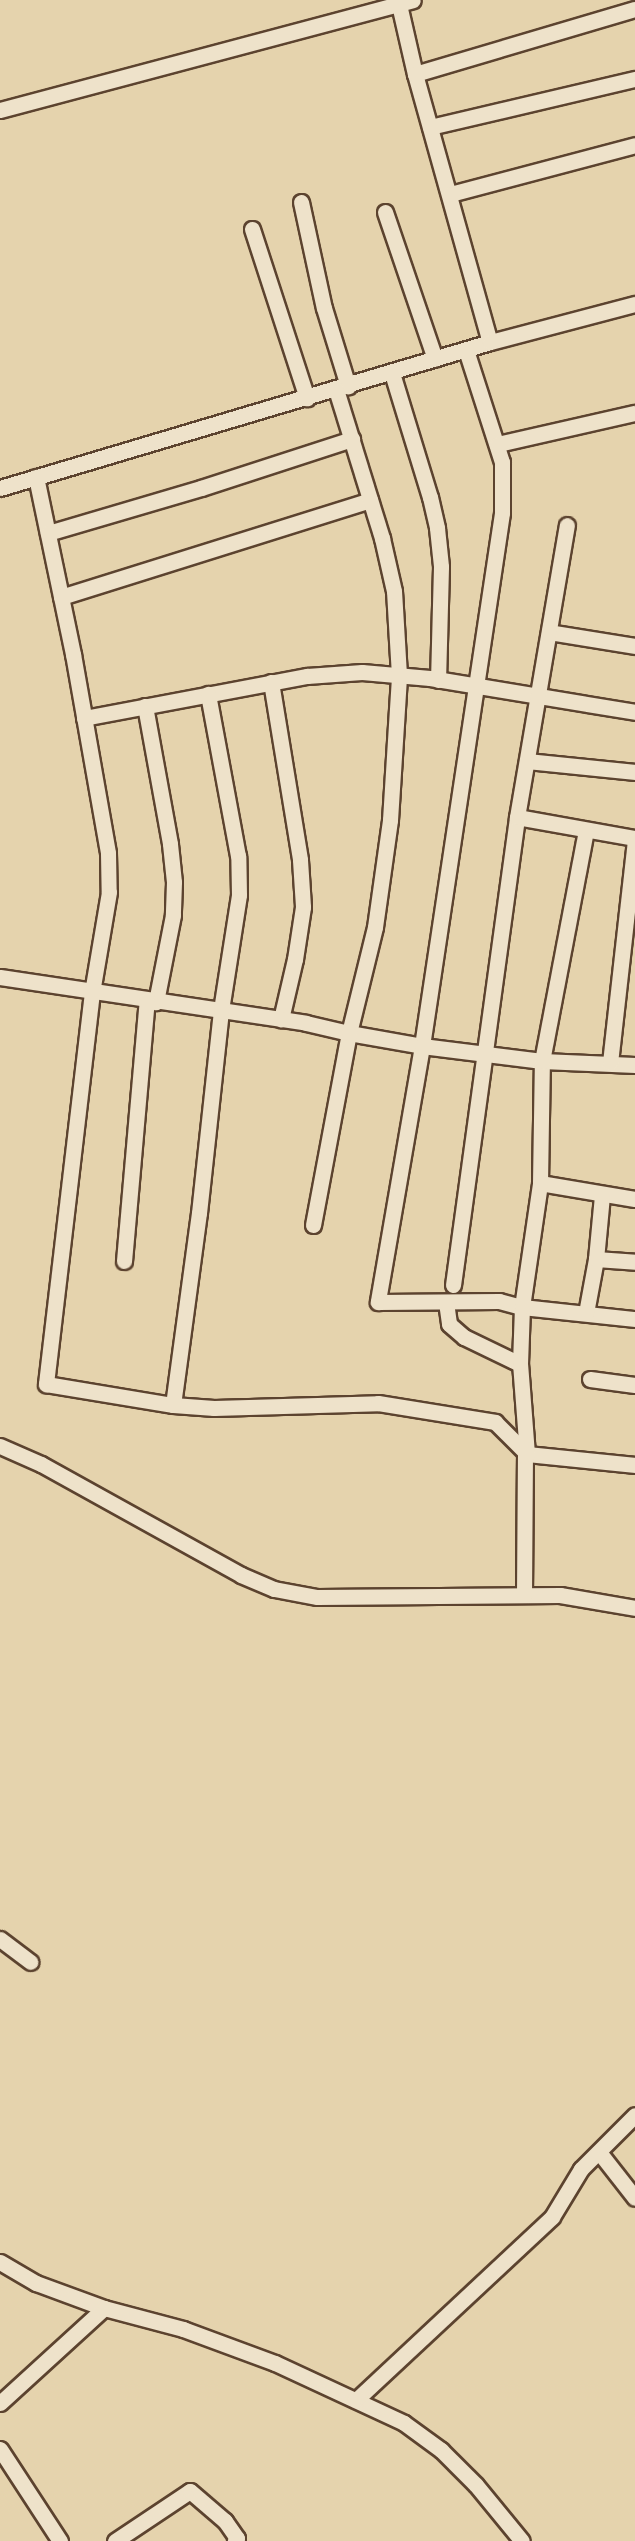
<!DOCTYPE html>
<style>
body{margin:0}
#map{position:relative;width:635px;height:2541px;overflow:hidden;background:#e5d3ad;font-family:"IM FELL Great Primer",serif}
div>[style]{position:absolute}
.roads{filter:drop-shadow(2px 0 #5c432f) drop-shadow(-2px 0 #5c432f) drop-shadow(0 2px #5c432f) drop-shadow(0 -2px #5c432f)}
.minor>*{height:15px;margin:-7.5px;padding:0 7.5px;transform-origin:7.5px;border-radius:7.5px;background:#eee2ca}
span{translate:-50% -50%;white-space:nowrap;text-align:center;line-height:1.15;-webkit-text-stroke:6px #eee2ca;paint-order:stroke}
</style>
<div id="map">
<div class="roads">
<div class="minor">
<i style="left:398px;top:0;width:76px;rotate:77.1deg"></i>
<i style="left:415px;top:74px;width:278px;rotate:74.4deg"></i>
<i style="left:415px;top:74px;width:229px;rotate:-16.5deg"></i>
<i style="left:0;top:110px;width:427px;rotate:-14.9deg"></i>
<i style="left:430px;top:127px;width:211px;rotate:-13.2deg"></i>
<i style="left:450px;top:194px;width:191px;rotate:-14.8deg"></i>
<i style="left:301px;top:202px;width:108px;rotate:77.8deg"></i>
<i style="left:324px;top:308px;width:82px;rotate:72.9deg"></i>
<i style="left:385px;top:212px;width:155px;rotate:71.2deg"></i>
<i style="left:252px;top:229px;width:178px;rotate:72deg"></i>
<i style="left:466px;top:350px;width:118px;rotate:72.2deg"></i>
<i style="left:502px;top:462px;width:51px;rotate:90deg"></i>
<i style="left:502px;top:513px;width:539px;rotate:98.54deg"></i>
<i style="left:422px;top:1046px;width:260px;rotate:99.8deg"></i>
<i style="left:378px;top:1302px;width:121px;rotate:-0.5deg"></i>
<i style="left:499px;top:1301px;width:24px;rotate:15deg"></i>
<i style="left:522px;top:1307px;width:114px;rotate:6.1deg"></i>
<i style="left:392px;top:373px;width:130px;rotate:73deg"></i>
<i style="left:430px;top:497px;width:32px;rotate:77deg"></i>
<i style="left:437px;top:528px;width:39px;rotate:84deg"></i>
<i style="left:441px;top:567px;width:113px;rotate:91.5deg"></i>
<i style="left:498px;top:444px;width:140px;rotate:-12.8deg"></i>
<i style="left:36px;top:477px;width:181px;rotate:78.2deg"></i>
<i style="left:73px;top:654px;width:202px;rotate:80deg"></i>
<i style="left:108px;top:853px;width:39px;rotate:89deg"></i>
<i style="left:109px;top:892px;width:101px;rotate:99.6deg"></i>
<i style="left:92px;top:992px;width:395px;rotate:96.7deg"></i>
<i style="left:46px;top:1384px;width:129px;rotate:9.4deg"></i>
<i style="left:173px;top:1405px;width:41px;rotate:4.2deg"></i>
<i style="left:214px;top:1408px;width:164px;rotate:-1.7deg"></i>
<i style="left:378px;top:1403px;width:119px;rotate:9.2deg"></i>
<i style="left:495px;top:1422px;width:45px;rotate:45deg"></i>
<i style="left:527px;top:1454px;width:109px;rotate:5.8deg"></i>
<i style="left:0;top:488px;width:511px;rotate:-16.59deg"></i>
<i style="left:490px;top:342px;width:150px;rotate:-14.7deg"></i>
<i style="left:48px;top:533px;width:159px;rotate:-16.4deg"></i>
<i style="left:201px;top:488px;width:159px;rotate:-18deg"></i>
<i style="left:61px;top:597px;width:324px;rotate:-17.4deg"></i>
<i style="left:549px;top:632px;width:87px;rotate:9.2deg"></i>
<i style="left:271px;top:682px;width:180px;rotate:80.7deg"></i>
<i style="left:300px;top:860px;width:47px;rotate:86.3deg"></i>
<i style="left:303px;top:907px;width:53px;rotate:98.7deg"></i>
<i style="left:295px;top:959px;width:62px;rotate:103.1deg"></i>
<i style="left:145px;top:706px;width:140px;rotate:79.7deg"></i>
<i style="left:170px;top:844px;width:38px;rotate:84deg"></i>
<i style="left:174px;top:882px;width:33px;rotate:92deg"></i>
<i style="left:173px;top:915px;width:89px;rotate:101.1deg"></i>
<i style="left:84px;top:718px;width:227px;rotate:-10.7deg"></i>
<i style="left:307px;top:676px;width:55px;rotate:-4.2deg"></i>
<i style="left:362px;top:672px;width:68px;rotate:5deg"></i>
<i style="left:430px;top:678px;width:208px;rotate:9.4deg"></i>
<i style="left:527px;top:761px;width:109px;rotate:5.8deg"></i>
<i style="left:517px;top:817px;width:120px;rotate:10.1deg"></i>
<i style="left:0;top:977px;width:309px;rotate:8.5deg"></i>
<i style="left:306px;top:1023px;width:44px;rotate:13.1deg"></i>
<i style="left:349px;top:1033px;width:74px;rotate:10.1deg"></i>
<i style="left:422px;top:1046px;width:121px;rotate:7.1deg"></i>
<i style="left:542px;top:1061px;width:93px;rotate:2.5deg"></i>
<i style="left:610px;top:1063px;width:224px;rotate:-83.6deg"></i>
<i style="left:540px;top:1183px;width:96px;rotate:9.6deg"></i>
<i style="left:313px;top:1225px;width:195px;rotate:-79.4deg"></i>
<i style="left:349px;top:1033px;width:109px;rotate:-76.2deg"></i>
<i style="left:375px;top:927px;width:108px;rotate:-82deg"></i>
<i style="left:390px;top:820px;width:145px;rotate:-86.4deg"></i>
<i style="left:399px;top:675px;width:84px;rotate:-93.4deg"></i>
<i style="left:394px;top:591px;width:54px;rotate:-102.8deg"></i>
<i style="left:382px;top:538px;width:156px;rotate:-107.2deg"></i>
<i style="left:596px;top:1259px;width:39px;rotate:4deg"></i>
<i style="left:124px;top:1261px;width:262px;rotate:-85deg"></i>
<i style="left:453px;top:1285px;width:472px;rotate:-82.2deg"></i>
<i style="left:517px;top:817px;width:296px;rotate:-80.3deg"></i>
<i style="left:446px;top:1302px;width:22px;rotate:82deg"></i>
<i style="left:449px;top:1324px;width:20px;rotate:41deg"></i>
<i style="left:464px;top:1337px;width:62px;rotate:25.7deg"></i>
<i style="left:586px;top:1313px;width:55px;rotate:-79.5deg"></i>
<i style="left:596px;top:1259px;width:64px;rotate:-84.6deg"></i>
<i style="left:590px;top:1379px;width:45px;rotate:7.6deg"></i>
<i style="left:173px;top:1405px;width:194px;rotate:-82.3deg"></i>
<i style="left:199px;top:1213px;width:204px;rotate:-83.8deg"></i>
<i style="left:221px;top:1010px;width:116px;rotate:-81.1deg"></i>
<i style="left:239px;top:895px;width:39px;rotate:-91deg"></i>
<i style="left:238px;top:856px;width:165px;rotate:-100.5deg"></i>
<i style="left:0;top:1446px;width:45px;rotate:23.7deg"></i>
<i style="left:41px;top:1464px;width:229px;rotate:29deg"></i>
<i style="left:241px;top:1575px;width:36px;rotate:23deg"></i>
<i style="left:274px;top:1589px;width:44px;rotate:10.5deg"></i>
<i style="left:317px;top:1597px;width:243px;rotate:-0.5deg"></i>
<i style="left:560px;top:1595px;width:76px;rotate:9.8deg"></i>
<i style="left:524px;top:1595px;width:139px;rotate:-89.6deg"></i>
<i style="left:525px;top:1456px;width:3px;rotate:-45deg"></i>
<i style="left:527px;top:1454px;width:90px;rotate:-94.4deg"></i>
<i style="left:520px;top:1364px;width:57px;rotate:-88deg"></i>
<i style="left:522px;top:1307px;width:125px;rotate:-81.7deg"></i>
<i style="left:540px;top:1183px;width:122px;rotate:-89.1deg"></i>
<i style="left:542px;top:1061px;width:234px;rotate:-79.2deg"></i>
<i style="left:0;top:1939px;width:38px;rotate:37deg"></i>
<i style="left:599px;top:2152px;width:58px;rotate:52deg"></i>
<i style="left:0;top:2262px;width:42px;rotate:30.3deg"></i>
<i style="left:36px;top:2283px;width:72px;rotate:20.2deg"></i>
<i style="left:104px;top:2308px;width:82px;rotate:14.9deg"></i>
<i style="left:183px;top:2329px;width:98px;rotate:20.3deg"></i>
<i style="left:275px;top:2363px;width:142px;rotate:24.9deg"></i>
<i style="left:404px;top:2423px;width:46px;rotate:36.1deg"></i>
<i style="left:441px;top:2450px;width:49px;rotate:45deg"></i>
<i style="left:476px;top:2485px;width:72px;rotate:50.6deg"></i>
<i style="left:356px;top:2400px;width:268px;rotate:-43deg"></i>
<i style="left:552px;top:2217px;width:56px;rotate:-58.9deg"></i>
<i style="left:581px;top:2169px;width:76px;rotate:-45deg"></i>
<i style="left:0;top:2403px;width:141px;rotate:-42.4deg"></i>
<i style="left:0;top:2449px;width:110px;rotate:56.9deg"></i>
<i style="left:115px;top:2541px;width:90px;rotate:-33.7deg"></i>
<i style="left:190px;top:2491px;width:46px;rotate:40.6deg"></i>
<i style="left:225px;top:2521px;width:21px;rotate:55deg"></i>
<i style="left:237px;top:2538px;width:4px;rotate:124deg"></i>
</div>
</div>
</div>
